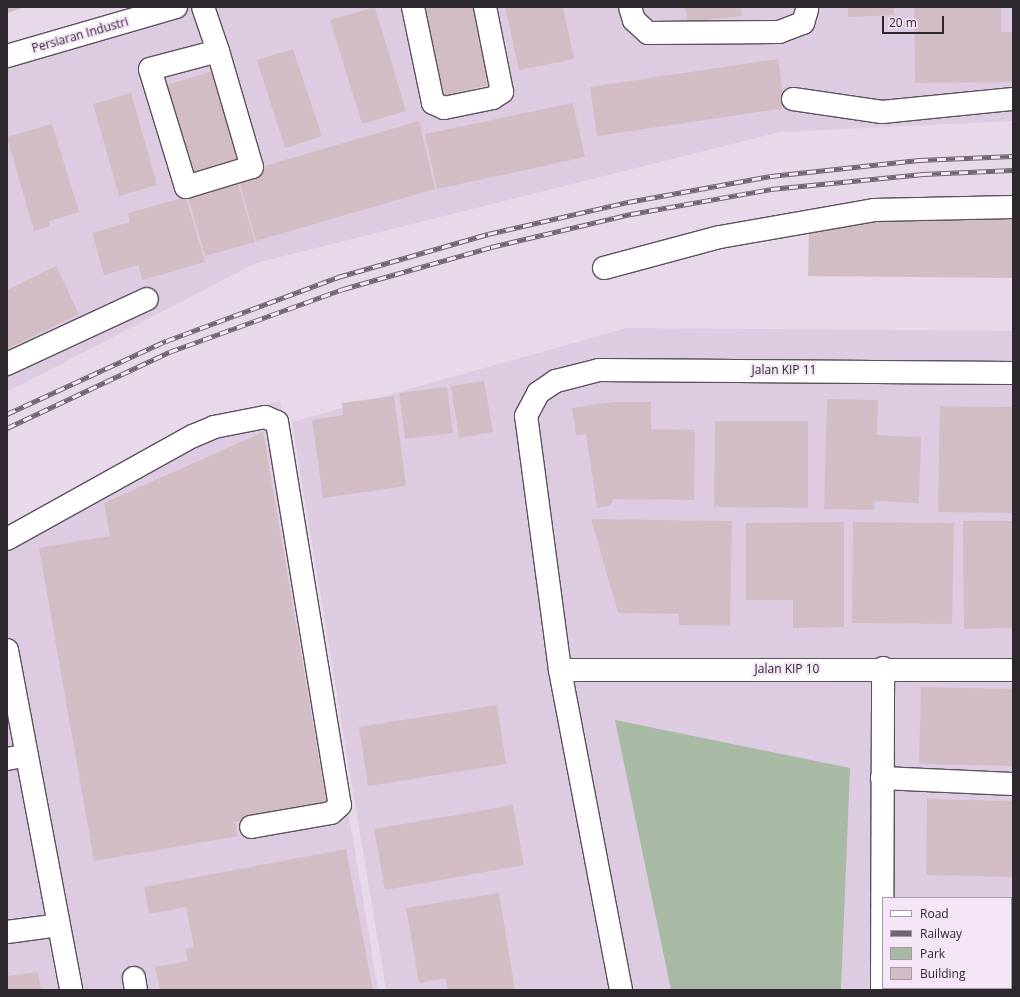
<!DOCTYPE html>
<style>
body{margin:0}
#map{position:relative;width:1020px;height:997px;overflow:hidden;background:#e7d9e9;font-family:"Open Sans",sans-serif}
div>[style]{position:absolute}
.built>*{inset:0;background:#ddcce1}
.green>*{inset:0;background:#a8baa4}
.building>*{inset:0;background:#d3bdc4}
.roads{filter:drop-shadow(1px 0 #5d515f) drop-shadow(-1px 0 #5d515f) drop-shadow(0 1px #5d515f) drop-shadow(0 -1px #5d515f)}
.minor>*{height:22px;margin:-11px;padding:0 11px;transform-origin:11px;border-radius:11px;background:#fff}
.rail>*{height:4.5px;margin-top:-2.25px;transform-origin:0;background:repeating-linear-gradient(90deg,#f4e6f7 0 9px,#6e656f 0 18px);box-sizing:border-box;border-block:1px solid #6e656f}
span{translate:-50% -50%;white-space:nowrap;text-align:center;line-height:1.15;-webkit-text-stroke:4px #f4e6f7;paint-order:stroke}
.street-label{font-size:12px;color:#2d282e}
.frame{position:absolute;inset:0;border:8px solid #2d282e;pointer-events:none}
.legend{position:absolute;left:882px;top:897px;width:130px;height:92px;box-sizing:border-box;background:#f4e6f7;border:1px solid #a49aa7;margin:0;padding:5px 7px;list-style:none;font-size:12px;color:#2d282e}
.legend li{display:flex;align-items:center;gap:8px;height:20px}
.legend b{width:20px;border:1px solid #a49aa7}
.scale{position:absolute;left:882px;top:16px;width:62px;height:18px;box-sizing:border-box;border:2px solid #2d282e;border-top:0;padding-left:5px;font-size:12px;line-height:14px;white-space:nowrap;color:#2d282e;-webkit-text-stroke:3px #f4e6f7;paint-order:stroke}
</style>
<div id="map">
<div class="built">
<i style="clip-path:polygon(153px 7px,1013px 7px,1013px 121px,780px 132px,256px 263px,7px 392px,7px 47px)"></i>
<i style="clip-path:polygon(evenodd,627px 328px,1013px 331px,1013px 990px,386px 990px,292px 422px,627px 328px,883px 898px,1011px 898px,1011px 988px,883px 988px,883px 898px)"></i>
<i style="clip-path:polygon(280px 401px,378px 990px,7px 990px,7px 525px,199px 420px)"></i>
</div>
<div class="green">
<i style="clip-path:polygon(615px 720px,850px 768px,841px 990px,671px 990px)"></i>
</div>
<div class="building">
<i style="clip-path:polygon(7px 7px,25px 7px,7px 13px)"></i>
<i style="clip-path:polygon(375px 7px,406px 111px,362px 124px,330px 20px)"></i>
<i style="clip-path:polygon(416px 7px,474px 7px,492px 84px,438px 97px)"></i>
<i style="clip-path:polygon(505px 7px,563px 7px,574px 59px,519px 70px)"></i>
<i style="clip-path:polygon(685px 7px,741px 7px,742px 16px,687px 22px)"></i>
<i style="clip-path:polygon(848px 7px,894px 7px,894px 15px,848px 17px)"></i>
<i style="clip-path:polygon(914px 7px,1001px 7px,1001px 32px,1013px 32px,1013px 82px,915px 83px)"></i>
<i style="clip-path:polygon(293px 49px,322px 136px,285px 148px,257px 60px)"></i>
<i style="clip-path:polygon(778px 59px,785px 108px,597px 136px,590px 87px)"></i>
<i style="clip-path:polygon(213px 71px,241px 165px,194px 179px,166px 85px)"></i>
<i style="clip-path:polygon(131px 93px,157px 185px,119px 196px,93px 104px)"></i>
<i style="clip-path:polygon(573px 103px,585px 157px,437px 189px,425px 134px)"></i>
<i style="clip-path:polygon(419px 121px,435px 189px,256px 241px,237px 174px)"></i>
<i style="clip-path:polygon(52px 124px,79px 212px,49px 221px,50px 226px,34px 231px,7px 137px)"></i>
<i style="clip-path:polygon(237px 180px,255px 242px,205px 256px,187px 194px)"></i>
<i style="clip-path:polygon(186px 197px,205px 262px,142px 280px,138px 265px,104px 275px,92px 233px,130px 222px,128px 213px)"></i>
<i style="clip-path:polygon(1013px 214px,1013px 278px,808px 276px,809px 223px)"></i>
<i style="clip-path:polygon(56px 266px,79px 314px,7px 349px,7px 290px)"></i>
<i style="clip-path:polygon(484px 381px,493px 432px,459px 438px,451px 386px)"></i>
<i style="clip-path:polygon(447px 387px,453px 433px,405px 439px,399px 393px)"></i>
<i style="clip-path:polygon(394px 396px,406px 486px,323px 498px,312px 420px,343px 415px,342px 403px)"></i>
<i style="clip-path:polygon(827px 399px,878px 400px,877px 435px,921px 437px,919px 503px,875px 501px,874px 510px,824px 509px)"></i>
<i style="clip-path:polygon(613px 402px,651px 402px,651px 429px,695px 430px,694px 500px,613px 499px,611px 505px,597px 508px,586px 434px,576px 435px,572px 408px)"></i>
<i style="clip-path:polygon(940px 406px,1013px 407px,1013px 513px,938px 512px)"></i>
<i style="clip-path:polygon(715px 421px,808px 421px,808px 508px,714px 507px)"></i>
<i style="clip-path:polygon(263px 432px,327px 806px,235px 822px,238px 836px,94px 861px,39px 548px,110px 536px,104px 503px)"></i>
<i style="clip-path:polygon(591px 519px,732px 521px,730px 626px,679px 625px,679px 614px,618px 613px)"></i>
<i style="clip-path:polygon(963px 521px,1013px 521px,1013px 628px,964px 629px)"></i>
<i style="clip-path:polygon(844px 522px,844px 627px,793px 628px,793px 600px,746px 600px,746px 523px)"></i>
<i style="clip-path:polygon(853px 522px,954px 523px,952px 624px,852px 623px)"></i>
<i style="clip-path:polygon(921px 687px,1013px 689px,1013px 766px,919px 764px)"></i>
<i style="clip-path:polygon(497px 705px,506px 764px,368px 786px,359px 727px)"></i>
<i style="clip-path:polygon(927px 799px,1013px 801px,1013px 877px,926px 875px)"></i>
<i style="clip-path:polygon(513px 805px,524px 865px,385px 890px,374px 829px)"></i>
<i style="clip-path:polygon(346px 849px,373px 990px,160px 990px,155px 967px,188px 961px,185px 949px,194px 947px,186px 907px,149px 914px,144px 887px)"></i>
<i style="clip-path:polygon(499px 893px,515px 990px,448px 990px,446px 978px,419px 983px,406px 908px)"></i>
<i style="clip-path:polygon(1011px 940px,1013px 990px,916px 990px,1011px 988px)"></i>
<i style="clip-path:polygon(38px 972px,41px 990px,7px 990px,7px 976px)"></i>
</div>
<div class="roads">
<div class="minor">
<i style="left:203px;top:7px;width:46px;rotate:71.2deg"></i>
<i style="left:218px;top:51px;width:121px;rotate:73.7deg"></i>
<i style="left:252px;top:167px;width:69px;rotate:163.1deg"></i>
<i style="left:186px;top:187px;width:123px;rotate:-107deg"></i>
<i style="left:150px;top:69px;width:70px;rotate:-14.8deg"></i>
<i style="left:413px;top:7px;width:98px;rotate:78.2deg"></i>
<i style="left:433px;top:103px;width:12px;rotate:24deg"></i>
<i style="left:444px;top:108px;width:50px;rotate:-11.5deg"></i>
<i style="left:493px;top:98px;width:11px;rotate:-34deg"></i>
<i style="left:502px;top:92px;width:87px;rotate:-101.3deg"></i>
<i style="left:630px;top:7px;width:14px;rotate:73deg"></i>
<i style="left:634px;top:20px;width:19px;rotate:43deg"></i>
<i style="left:648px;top:33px;width:131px;rotate:-0.4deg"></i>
<i style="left:779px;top:32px;width:26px;rotate:-21deg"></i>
<i style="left:803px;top:23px;width:14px;rotate:-73deg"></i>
<i style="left:7px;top:56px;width:176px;rotate:-16.2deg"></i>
<i style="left:793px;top:99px;width:90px;rotate:8.3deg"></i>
<i style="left:882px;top:112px;width:132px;rotate:-5.7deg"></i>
<i style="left:604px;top:268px;width:120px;rotate:-15deg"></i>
<i style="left:720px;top:237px;width:156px;rotate:-9.9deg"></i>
<i style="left:874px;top:210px;width:139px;rotate:-1.2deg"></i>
<i style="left:7px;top:364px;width:154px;rotate:-24.9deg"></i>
<i style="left:7px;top:539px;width:213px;rotate:-29deg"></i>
<i style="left:193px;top:436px;width:23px;rotate:-23deg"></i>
<i style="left:214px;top:427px;width:52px;rotate:-11.1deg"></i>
<i style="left:265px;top:417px;width:13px;rotate:23deg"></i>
<i style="left:277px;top:422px;width:388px;rotate:80.7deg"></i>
<i style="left:340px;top:805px;width:12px;rotate:138deg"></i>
<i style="left:331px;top:813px;width:81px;rotate:170.1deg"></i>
<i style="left:7px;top:650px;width:346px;rotate:79.3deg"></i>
<i style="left:560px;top:670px;width:453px"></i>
<i style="left:7px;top:759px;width:20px;rotate:-11deg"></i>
<i style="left:882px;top:778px;width:131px;rotate:2.6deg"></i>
<i style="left:1011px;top:921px;width:2px"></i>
<i style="left:7px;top:932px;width:52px;rotate:-7.7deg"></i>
<i style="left:134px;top:978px;width:12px;rotate:81deg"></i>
<i style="left:621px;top:990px;width:326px;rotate:-100.8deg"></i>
<i style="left:560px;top:670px;width:256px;rotate:-97.6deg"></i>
<i style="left:526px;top:416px;width:26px;rotate:-62deg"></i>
<i style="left:538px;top:393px;width:22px;rotate:-34deg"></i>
<i style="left:556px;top:381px;width:44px;rotate:-14.3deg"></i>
<i style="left:599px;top:370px;width:414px;rotate:0.4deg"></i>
<i style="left:882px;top:990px;width:322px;rotate:-89.8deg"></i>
</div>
</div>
<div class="rail">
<i style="left:7px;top:414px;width:175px;rotate:-24.7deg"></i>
<i style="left:166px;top:341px;width:184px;rotate:-20.4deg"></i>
<i style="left:338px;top:277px;width:156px;rotate:-16deg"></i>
<i style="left:488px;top:234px;width:144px;rotate:-12.9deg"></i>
<i style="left:628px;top:202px;width:145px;rotate:-10.3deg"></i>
<i style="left:771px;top:176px;width:149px;rotate:-6.2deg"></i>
<i style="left:919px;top:160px;width:94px;rotate:-2.4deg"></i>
<i style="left:7px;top:428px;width:179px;rotate:-25.1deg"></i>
<i style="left:169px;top:352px;width:185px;rotate:-19.9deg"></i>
<i style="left:343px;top:289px;width:154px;rotate:-15.8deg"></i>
<i style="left:491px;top:247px;width:144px;rotate:-13.3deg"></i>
<i style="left:631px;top:214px;width:142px;rotate:-10.1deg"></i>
<i style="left:771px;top:189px;width:153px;rotate:-5.6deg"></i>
<i style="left:923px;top:174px;width:90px;rotate:-2.5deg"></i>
</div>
<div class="street-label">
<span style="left:80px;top:35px;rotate:-16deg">Persiaran Industri</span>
<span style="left:784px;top:370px">Jalan KIP 11</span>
<span style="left:787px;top:669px">Jalan KIP 10</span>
</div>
<div class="frame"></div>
<ul class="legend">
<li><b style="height:5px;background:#fff"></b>Road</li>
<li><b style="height:5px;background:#6e656f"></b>Railway</li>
<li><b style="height:11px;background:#a8baa4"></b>Park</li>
<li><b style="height:11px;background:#d3bdc4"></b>Building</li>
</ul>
<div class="scale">20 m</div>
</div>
